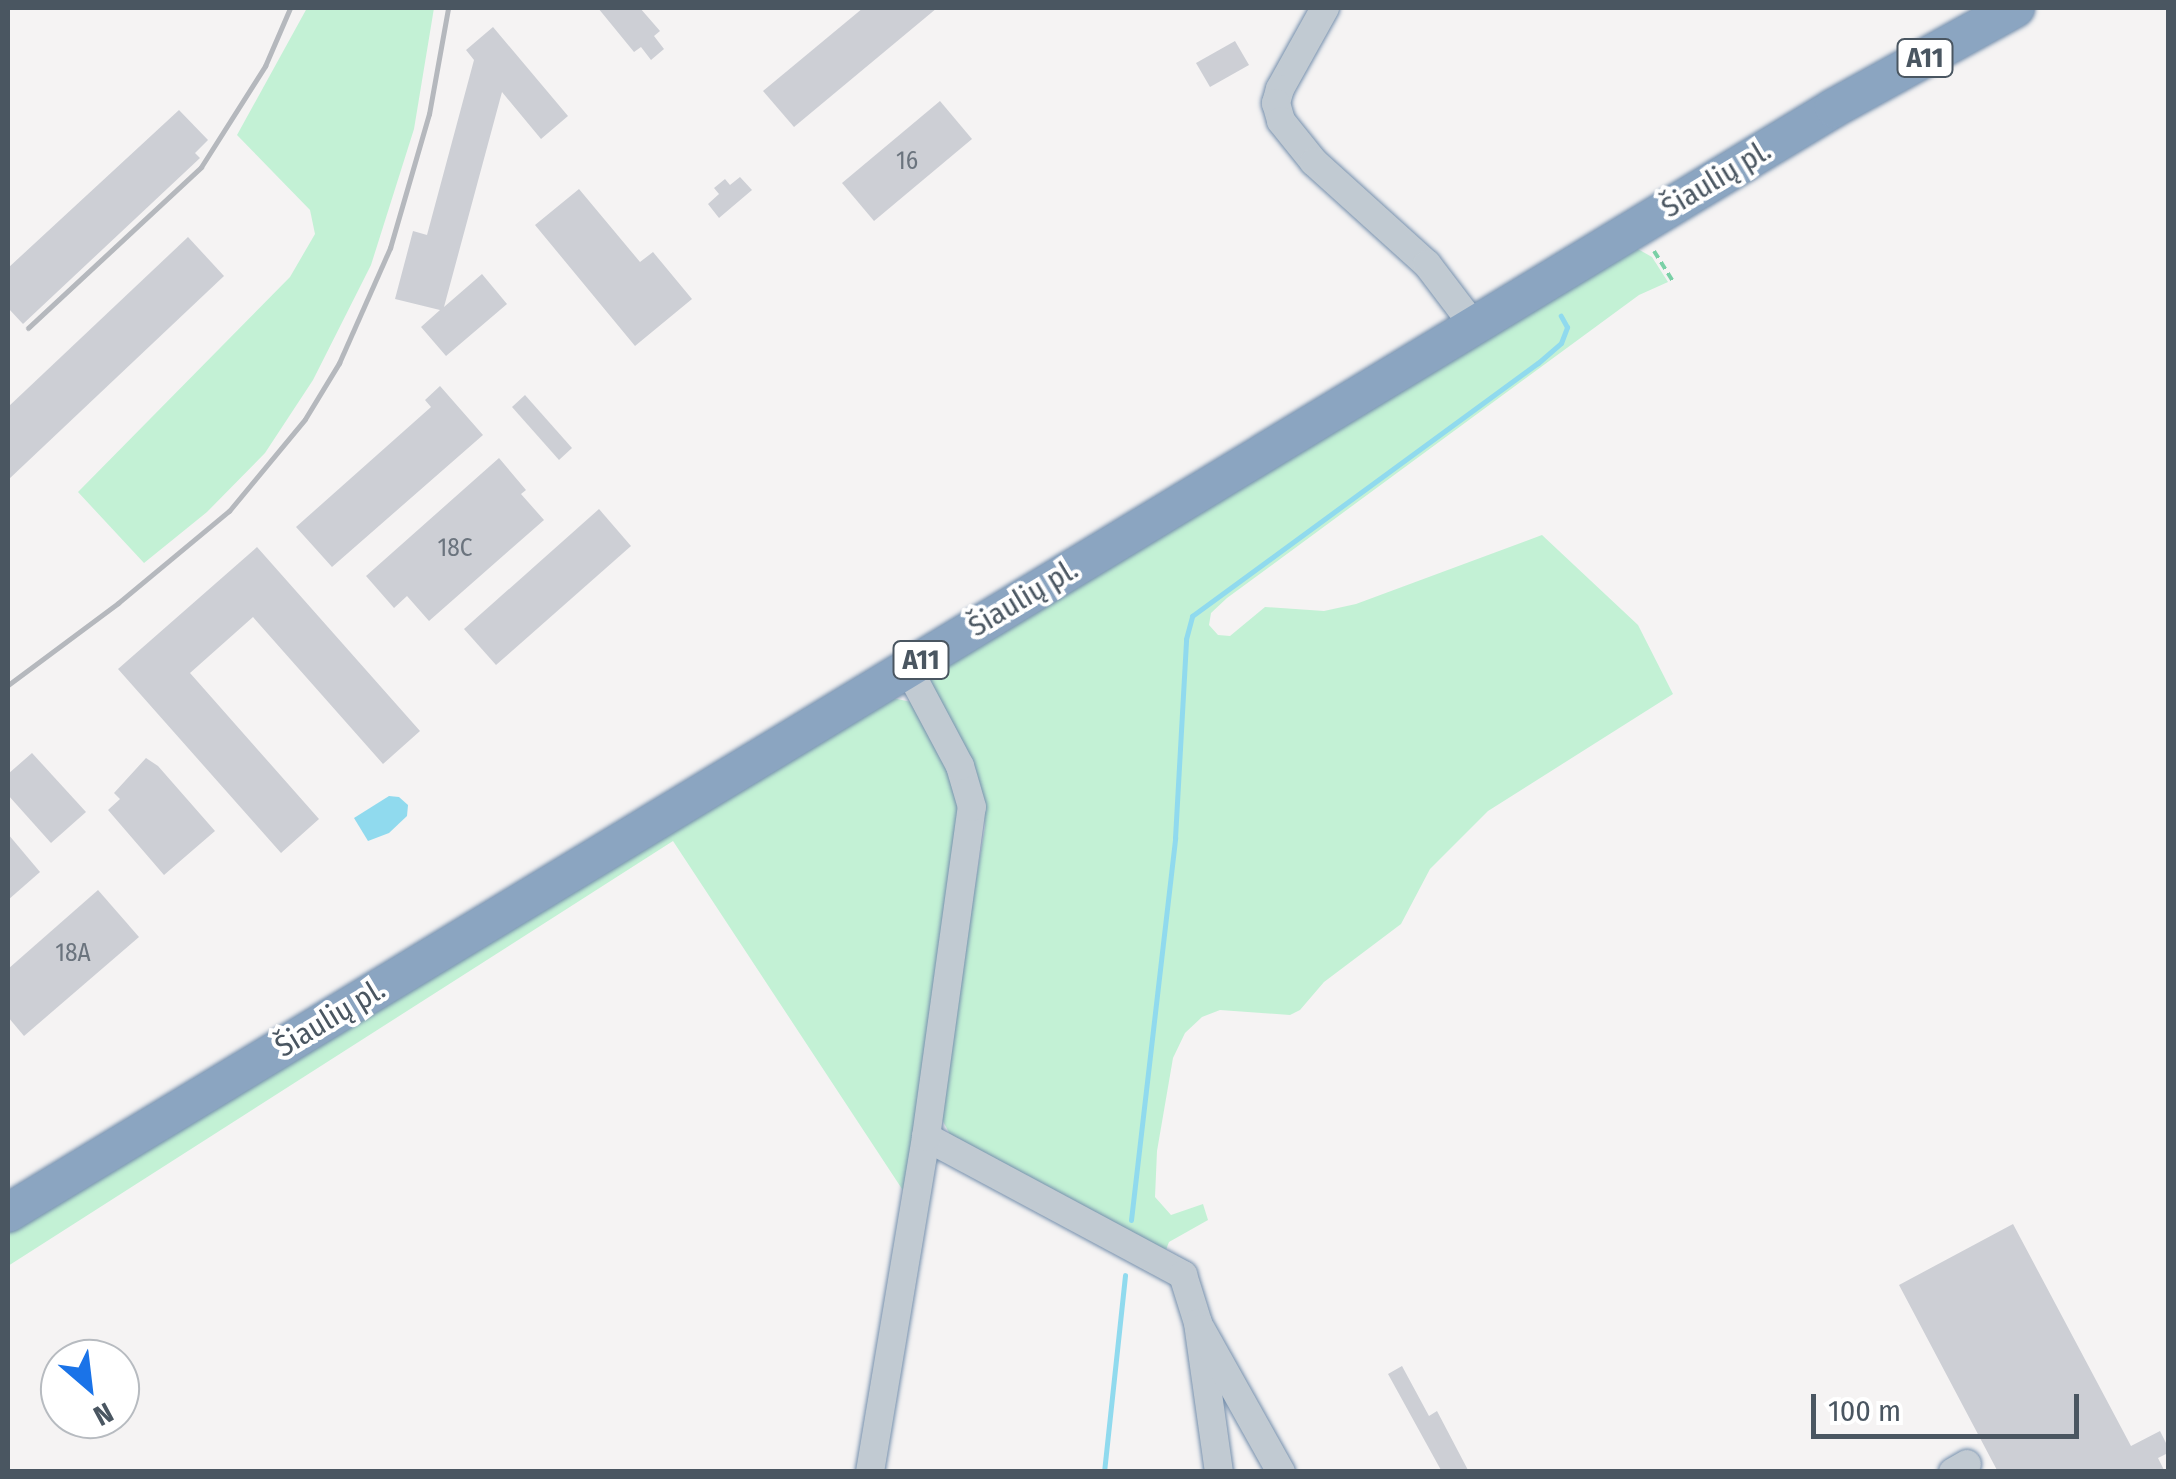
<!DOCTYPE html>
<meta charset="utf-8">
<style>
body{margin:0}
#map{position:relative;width:2176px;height:1479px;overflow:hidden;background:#f5f3f3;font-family:"Fira Sans Condensed",sans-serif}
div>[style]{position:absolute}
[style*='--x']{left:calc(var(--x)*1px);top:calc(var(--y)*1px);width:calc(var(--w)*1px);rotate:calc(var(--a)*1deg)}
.green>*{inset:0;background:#c3f1d5}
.water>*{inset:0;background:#90daee}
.stream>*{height:5px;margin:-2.5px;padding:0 2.5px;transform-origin:2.5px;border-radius:2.5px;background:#90daee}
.building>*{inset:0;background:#cdcfd5}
.path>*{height:4px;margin-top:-2px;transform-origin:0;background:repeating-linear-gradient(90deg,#7ad0a6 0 8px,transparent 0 13px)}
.roads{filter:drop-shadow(0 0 2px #7690ad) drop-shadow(0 0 2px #7690ad)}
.minor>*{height:28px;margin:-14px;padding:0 14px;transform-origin:14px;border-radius:14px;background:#c1cad2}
.highway>*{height:38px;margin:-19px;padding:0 19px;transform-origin:19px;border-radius:19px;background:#8ba5c1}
.rail>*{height:5px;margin:-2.5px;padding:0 2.5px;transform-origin:2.5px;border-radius:2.5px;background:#b5b8bd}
span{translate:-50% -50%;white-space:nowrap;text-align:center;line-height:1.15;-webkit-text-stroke:8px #fff;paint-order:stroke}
.number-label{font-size:25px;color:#6b747e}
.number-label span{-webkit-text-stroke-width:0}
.shield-label span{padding:2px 8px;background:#fff;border:2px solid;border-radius:8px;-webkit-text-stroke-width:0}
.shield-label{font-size:28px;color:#4a5661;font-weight:700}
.street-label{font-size:30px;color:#4a5661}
.frame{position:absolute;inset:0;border:10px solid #4a5661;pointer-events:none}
.north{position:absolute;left:40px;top:1339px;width:100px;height:100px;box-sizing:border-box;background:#fff;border:2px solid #b7bbc0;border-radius:50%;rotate:152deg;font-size:28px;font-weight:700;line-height:40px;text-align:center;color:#4a5661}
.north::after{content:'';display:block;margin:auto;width:35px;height:45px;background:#1a73e8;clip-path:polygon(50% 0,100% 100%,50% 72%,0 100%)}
.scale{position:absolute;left:1811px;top:1394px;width:268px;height:45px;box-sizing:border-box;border:5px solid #4a5661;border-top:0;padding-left:12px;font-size:30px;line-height:35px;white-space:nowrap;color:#4a5661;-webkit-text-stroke:8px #fff;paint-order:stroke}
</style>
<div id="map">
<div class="green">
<div style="clip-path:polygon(307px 8px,434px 8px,414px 129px,371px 265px,313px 380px,265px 453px,207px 512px,144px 563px,78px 492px,290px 277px,315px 234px,310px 210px,237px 135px)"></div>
<div style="clip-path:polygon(1636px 248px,1652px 257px,1668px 282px,1639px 295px,1227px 598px,1211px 613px,1209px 625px,1218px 635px,1230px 636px,1265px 607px,1324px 611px,1356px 604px,1542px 535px,1638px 625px,1673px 694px,1488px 811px,1430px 869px,1401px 924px,1324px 982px,1300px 1010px,1290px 1015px,1220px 1010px,1202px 1017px,1185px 1033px,1173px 1058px,1157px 1151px,1155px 1197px,1171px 1215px,1203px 1204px,1208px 1220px,1169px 1242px,1164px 1255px,954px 1142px,937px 1110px,985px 827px,983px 804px,930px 685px,932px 674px)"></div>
<div style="clip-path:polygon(893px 698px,911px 702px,943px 752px,963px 813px,906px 1195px,673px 841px,8px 1266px,8px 1228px)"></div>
</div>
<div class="water">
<div style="clip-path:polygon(389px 796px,399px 797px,408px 805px,407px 816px,389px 833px,368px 841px,354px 818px)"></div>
</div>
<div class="stream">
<div style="--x:1131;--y:1220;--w:385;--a:-83.4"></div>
<div style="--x:1175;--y:838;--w:199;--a:-86.8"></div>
<div style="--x:1186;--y:639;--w:24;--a:-75"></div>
<div style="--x:1192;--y:616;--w:429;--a:-36.2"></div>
<div style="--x:1538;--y:363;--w:30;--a:-41"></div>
<div style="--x:1561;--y:343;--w:17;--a:-69"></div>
<div style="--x:1567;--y:327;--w:13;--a:-119"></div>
<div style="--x:1104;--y:1472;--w:198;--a:-83.9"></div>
</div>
<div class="building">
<div style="clip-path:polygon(598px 8px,640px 8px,660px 31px,654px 36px,664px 49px,651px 60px,641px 47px,634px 52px)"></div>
<div style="clip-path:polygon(863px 8px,937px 8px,794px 127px,763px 91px)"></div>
<div style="clip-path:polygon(493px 27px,568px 116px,541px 139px,502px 92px,444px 307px,482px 274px,507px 304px,446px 356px,421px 327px,440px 310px,395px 299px,413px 231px,427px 235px,474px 60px,466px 50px)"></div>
<div style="clip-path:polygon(1235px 41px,1249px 65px,1210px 87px,1196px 63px)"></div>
<div style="clip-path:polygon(940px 101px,972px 139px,874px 221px,842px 183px)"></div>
<div style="clip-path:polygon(179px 110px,208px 140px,195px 153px,200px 158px,23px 324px,8px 308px,8px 268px)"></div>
<div style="clip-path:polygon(740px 177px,752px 190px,719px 218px,708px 204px,719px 194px,714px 188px,725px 179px,730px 185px)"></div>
<div style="clip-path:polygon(579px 189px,640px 262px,653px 252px,692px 299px,635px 346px,535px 225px)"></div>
<div style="clip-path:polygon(188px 237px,224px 276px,8px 480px,8px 407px)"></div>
<div style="clip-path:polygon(440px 386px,483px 435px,332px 567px,296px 527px,431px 407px,425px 400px)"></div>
<div style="clip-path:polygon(525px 395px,572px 448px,559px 460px,512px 407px)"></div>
<div style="clip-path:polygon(499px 458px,526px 490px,521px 494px,544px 520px,429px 621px,407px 596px,394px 608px,366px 576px)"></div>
<div style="clip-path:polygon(599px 509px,631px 546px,496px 665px,464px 629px)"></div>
<div style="clip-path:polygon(257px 547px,420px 731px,383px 764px,253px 617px,190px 673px,319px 819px,281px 853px,118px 669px)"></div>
<div style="clip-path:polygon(32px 753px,86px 812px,51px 843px,8px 795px,8px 774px)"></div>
<div style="clip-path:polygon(146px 758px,158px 766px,215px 831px,164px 875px,108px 810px,120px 799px,114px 793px)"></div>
<div style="clip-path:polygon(8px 834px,40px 872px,8px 900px)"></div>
<div style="clip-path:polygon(98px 890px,139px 937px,24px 1036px,8px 1017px,8px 969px)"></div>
<div style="clip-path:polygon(2013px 1224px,2131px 1446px,2160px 1431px,2168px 1447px,2168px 1453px,2158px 1458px,2165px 1472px,1998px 1472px,1899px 1285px)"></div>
<div style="clip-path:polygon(1402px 1366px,1429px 1416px,1437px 1411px,1469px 1472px,1442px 1472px,1388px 1374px)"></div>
</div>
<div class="path">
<div style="--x:1654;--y:251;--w:36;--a:58"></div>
</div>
<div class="roads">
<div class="minor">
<div style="--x:1325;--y:8;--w:93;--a:119.1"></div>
<div style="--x:1280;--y:89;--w:15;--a:106"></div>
<div style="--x:1276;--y:103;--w:19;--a:74"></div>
<div style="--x:1281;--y:121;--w:53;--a:51.2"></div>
<div style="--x:1314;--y:162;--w:152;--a:42.1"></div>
<div style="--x:1427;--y:264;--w:78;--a:52.8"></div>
<div style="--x:926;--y:1137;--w:292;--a:28.2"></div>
<div style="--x:1183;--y:1275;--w:50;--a:72.6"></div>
<div style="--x:1198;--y:1323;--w:150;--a:82"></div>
<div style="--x:1201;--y:1329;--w:164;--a:60.8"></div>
<div style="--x:870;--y:1472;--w:340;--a:-80.5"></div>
<div style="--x:926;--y:1137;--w:333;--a:-82.1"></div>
<div style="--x:972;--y:807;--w:43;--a:-106.3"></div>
<div style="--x:960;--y:766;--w:111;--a:-118"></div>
<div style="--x:1953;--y:1472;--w:16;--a:-30"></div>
</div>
<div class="highway">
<div style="--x:8;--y:1213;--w:2134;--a:-31.18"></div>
<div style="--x:1834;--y:108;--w:207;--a:-28.9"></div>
</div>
</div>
<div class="rail">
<div style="--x:28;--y:328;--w:236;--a:-42.9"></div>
<div style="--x:201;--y:167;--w:120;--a:-57.6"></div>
<div style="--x:265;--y:66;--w:63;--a:-66.7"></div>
<div style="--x:8;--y:685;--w:137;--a:-36.7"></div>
<div style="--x:118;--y:603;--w:144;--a:-39.7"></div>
<div style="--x:229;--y:511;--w:119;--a:-50.4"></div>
<div style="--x:305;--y:419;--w:66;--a:-58.7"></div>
<div style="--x:339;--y:363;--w:126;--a:-66.1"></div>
<div style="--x:390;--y:248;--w:140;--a:-73.8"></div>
<div style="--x:429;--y:114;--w:108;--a:-79.8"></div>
</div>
<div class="number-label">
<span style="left:907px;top:161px">16</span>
<span style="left:455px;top:548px">18C</span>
<span style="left:73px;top:953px">18A</span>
</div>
<div class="shield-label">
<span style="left:1925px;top:58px">A11</span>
<span style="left:921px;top:660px">A11</span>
</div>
<div class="street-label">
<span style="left:1716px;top:179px;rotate:-31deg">Šiaulių pl.</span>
<span style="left:1023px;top:598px;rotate:-31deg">Šiaulių pl.</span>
<span style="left:330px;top:1018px;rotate:-31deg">Šiaulių pl.</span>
</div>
<div class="frame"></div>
<div class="north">N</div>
<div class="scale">100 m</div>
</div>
